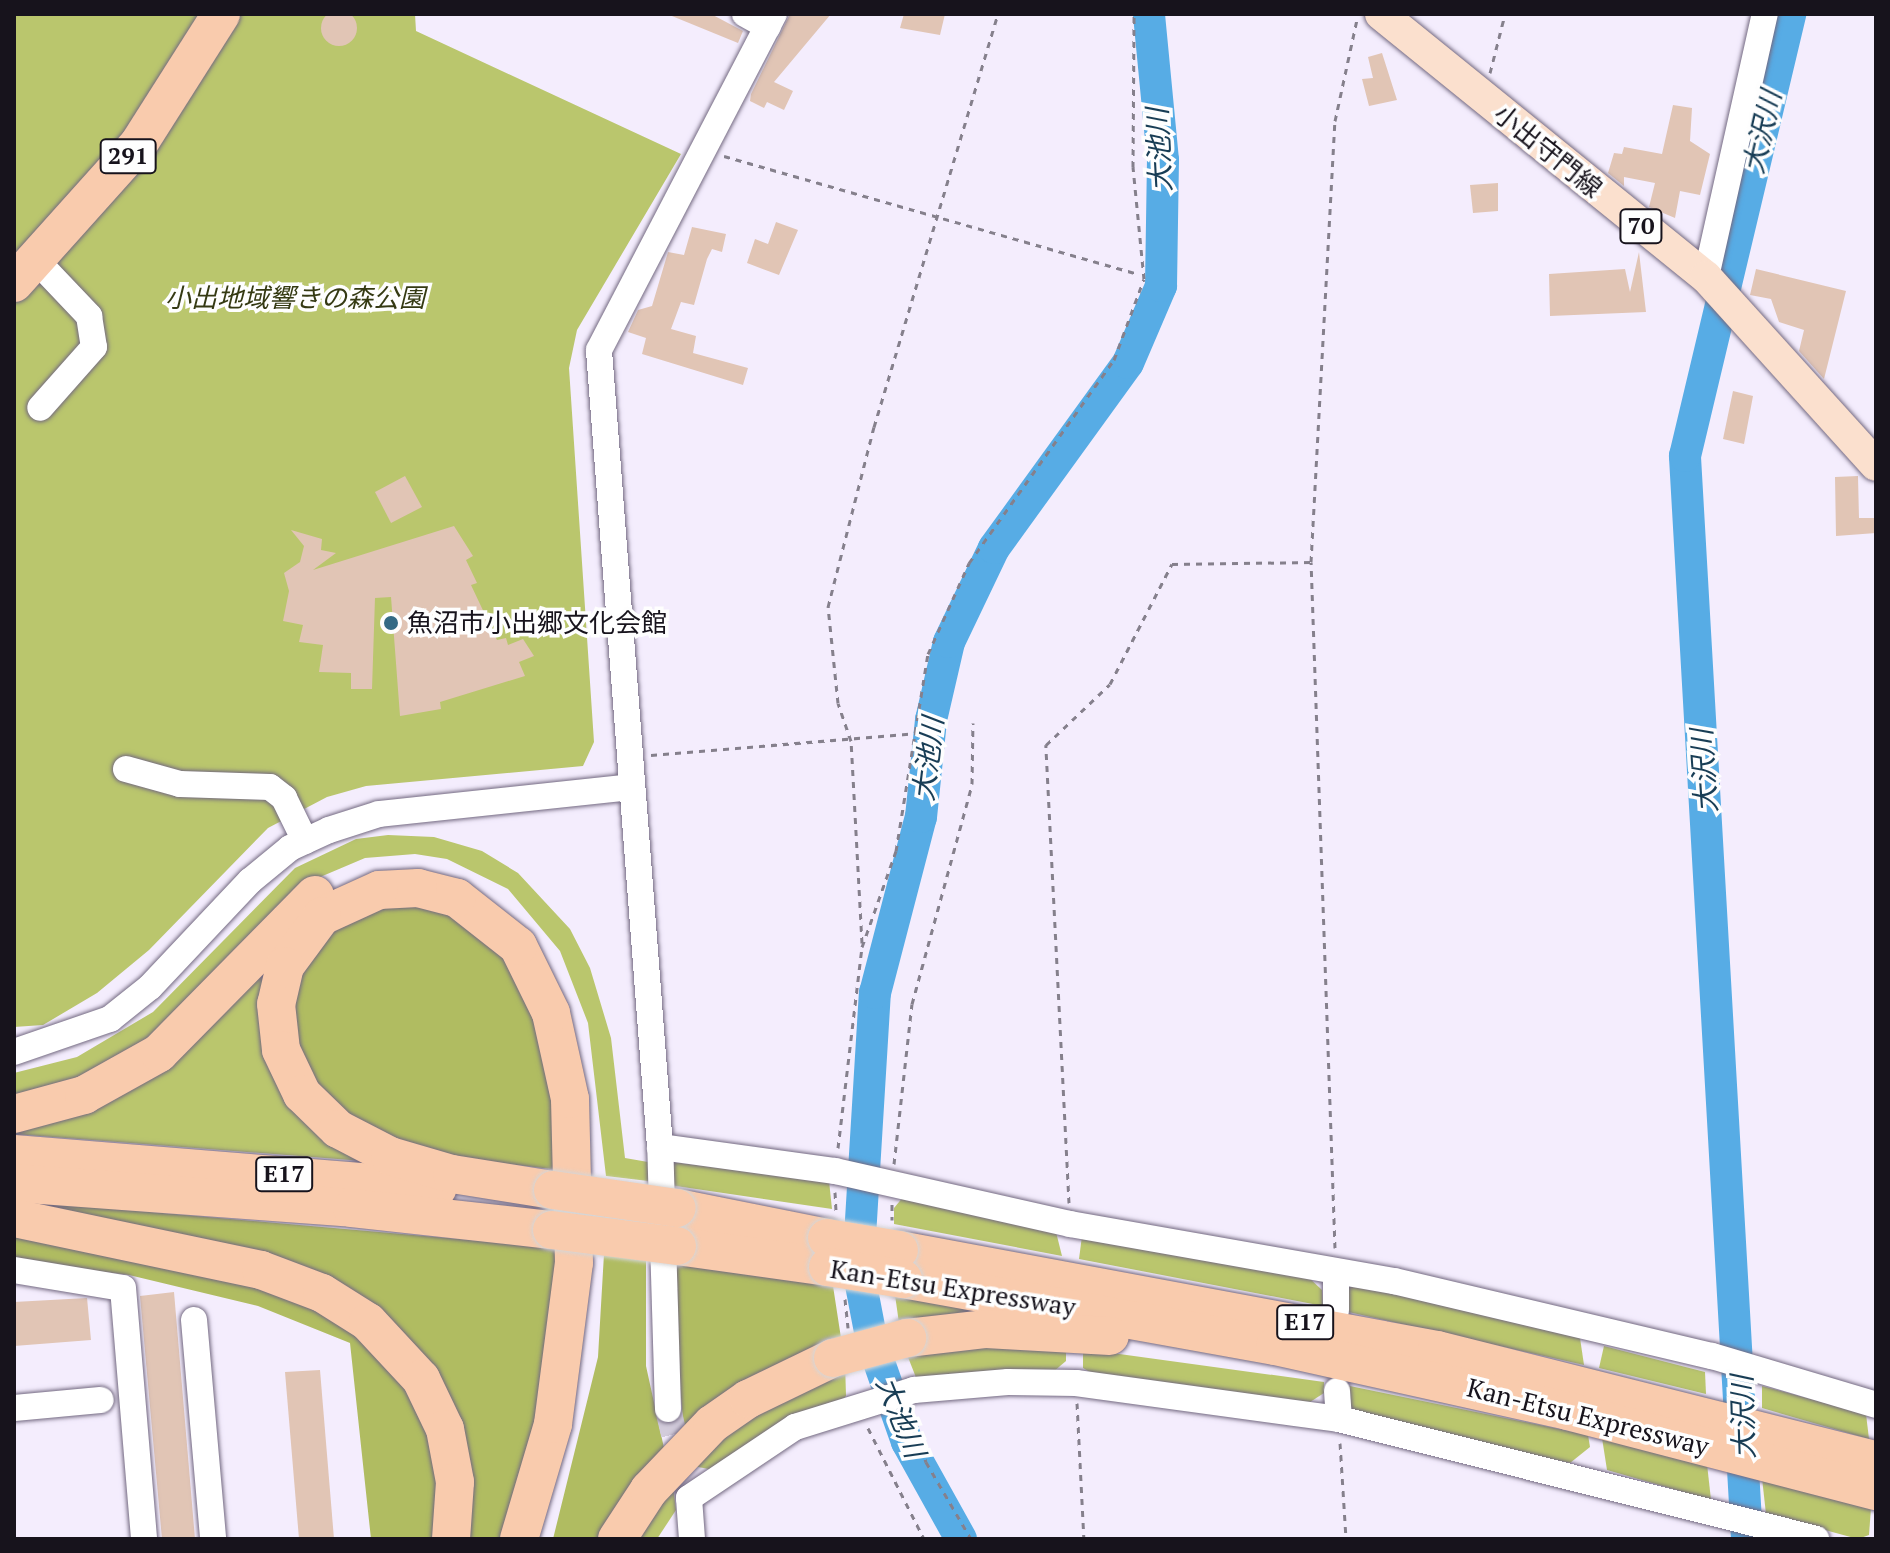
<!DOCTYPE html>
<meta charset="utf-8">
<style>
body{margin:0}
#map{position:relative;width:1890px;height:1553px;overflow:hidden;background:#f4edfd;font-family:"PT Serif","Noto Sans JP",serif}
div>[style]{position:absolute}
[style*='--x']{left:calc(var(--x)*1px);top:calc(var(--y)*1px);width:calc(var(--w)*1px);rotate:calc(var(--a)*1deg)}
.green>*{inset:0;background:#bac66d}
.forest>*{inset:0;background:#b0bc61}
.river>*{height:32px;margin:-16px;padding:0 16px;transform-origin:16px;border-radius:16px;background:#57ace5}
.building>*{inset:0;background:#e1c5b5}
.round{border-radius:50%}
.minor-tunnel>*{height:26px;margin-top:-13px;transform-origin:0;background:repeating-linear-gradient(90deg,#d3ccdb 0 26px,transparent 0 39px)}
.path>*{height:3px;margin-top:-1.5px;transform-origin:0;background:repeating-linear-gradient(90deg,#85808c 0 6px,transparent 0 12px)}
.roads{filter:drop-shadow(0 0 2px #736981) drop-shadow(0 0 2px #736981)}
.minor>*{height:26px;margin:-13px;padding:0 13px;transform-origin:13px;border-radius:13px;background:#fff}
.major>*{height:32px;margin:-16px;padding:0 16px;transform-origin:16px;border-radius:16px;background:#fbe0ce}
.highway>*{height:38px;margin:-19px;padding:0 19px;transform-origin:19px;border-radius:19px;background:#f9cbad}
.bridges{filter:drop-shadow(0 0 2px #d5d5d6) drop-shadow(0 0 2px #d5d5d6)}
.highway-bridge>*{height:38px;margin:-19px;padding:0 19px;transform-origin:19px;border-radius:19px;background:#f9cbad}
.dots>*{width:22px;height:22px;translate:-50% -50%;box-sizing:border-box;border:4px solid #fefefe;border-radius:50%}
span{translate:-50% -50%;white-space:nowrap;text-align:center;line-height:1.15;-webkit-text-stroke:7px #fefefe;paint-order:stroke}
.shield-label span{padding:2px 6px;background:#fefefe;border:2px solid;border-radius:6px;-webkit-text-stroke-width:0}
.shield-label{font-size:24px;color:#17131c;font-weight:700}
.street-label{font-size:26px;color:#17131c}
.park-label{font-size:26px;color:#353a13;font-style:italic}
.poi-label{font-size:26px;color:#17131c}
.left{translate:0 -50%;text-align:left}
.water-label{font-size:28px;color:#183d55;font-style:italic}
.frame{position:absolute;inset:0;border:16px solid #17131c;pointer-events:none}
</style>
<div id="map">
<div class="green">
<div style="clip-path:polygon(14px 14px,415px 14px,416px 31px,681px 154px,577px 330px,569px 368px,594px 742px,583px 766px,366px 786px,327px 797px,268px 828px,149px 950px,97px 993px,43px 1025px,14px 1027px)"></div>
<div style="clip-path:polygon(388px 835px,434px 837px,482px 851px,518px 873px,570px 929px,590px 968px,611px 1038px,625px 1158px,648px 1162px,648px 1181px,606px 1176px,588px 1023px,560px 951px,508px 889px,447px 859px,415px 854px,365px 858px,306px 883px,181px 1014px,108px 1069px,14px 1101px,14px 1073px,77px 1057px,153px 1012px,295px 868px,356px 839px)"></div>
<div style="clip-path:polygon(264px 957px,376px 1162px,14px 1134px,14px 1126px,36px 1122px)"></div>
<div style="clip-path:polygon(672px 1162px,829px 1181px,832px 1209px,669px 1185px)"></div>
<div style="clip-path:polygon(904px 1196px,1056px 1232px,1062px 1256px,894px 1224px,894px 1208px)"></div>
<div style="clip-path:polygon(1082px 1236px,1307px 1276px,1322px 1290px,1323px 1306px,1079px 1259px)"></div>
<div style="clip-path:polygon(1352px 1284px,1580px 1338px,1584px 1365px,1344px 1311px,1344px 1291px)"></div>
<div style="clip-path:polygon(895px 1295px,990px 1310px,899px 1323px)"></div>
<div style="clip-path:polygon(1066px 1346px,1066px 1361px,1053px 1372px,917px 1380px,904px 1347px)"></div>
<div style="clip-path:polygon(1604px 1346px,1705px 1372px,1706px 1394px,1599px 1368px)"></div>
<div style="clip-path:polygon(1083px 1349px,1324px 1382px,1324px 1393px,1307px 1404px,1095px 1375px,1083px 1368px)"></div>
<div style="clip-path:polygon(845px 1363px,846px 1396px,839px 1404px,714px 1470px,693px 1466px,719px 1431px)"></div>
<div style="clip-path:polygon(1345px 1385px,1588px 1435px,1590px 1447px,1570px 1463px,1356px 1416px,1348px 1409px)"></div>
<div style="clip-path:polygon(1762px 1386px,1866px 1414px,1869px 1439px,1762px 1408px)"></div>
<div style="clip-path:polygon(1602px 1438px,1707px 1464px,1711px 1500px,1607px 1470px)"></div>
<div style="clip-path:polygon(672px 1477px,676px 1510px,657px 1539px,628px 1539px)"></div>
<div style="clip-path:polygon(1762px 1478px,1871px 1508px,1869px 1535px,1858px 1539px,1766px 1514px)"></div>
</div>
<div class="forest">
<div style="clip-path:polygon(426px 901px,499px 945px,546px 1045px,560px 1170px,446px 1157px,353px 1123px,294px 1057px,295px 975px,345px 913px)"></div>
<div style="clip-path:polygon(14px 1200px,560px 1248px,547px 1383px,504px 1539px,463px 1539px,468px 1507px,386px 1318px)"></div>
<div style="clip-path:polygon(14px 1233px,222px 1273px,354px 1326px,435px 1426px,437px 1539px,371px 1539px,350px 1343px,258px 1306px,129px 1275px,14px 1261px)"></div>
<div style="clip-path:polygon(604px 1254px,646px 1260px,646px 1366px,664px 1448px,598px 1539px,553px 1539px,598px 1357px)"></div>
<div style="clip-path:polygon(669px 1262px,833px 1286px,841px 1338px,753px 1377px,684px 1431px)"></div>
</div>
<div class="river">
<div style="--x:961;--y:1539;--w:111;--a:-119.1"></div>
<div style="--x:907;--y:1442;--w:106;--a:-109.3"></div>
<div style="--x:872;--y:1342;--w:74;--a:-100.9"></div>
<div style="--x:858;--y:1269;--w:277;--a:-86.5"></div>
<div style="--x:875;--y:993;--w:182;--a:-75.4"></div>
<div style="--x:921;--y:817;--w:98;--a:-84.1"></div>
<div style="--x:931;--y:720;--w:80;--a:-77"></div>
<div style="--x:949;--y:642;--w:104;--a:-64.4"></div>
<div style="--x:994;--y:548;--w:228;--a:-54.1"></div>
<div style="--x:1128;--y:363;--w:84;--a:-66.8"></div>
<div style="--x:1161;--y:286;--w:126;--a:-89.1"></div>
<div style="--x:1163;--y:160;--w:147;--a:-95.5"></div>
<div style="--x:1747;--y:1539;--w:1085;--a:-93.28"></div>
<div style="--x:1685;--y:456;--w:454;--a:-76.6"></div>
</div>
<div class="building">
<div class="round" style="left:321px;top:10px;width:36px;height:36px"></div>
<div style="clip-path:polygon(667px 14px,711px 14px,743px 31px,738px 43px)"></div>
<div style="clip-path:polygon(790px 14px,831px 14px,774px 82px,793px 91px,784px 110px,767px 102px,764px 108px,750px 101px,751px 94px)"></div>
<div style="clip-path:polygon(904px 14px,945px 14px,940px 35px,900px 28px)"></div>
<div style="clip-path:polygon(1382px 53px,1397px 100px,1369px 106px,1362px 79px,1373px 78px,1368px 57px)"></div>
<div style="clip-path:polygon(1673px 105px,1692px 108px,1690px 141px,1710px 154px,1700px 195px,1680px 191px,1675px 218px,1649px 207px,1655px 183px,1624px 177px,1624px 186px,1608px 173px,1614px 153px,1622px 154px,1624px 147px,1662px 154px)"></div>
<div style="clip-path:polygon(1498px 183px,1498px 211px,1473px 213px,1470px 185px)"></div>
<div style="clip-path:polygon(776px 222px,798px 230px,779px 275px,747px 263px,755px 239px,768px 244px)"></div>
<div style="clip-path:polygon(692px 227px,726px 234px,722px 252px,712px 249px,707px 259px,694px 305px,681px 302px,671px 329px,696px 336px,693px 353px,748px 368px,743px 385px,642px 354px,646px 338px,628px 332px,638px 310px,652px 306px,668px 252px,684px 255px)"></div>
<div style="clip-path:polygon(1639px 252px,1646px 312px,1550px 316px,1549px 274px,1625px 269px,1630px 292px)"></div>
<div style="clip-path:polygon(1756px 269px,1846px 291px,1824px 379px,1799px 351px,1804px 330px,1779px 322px,1771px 299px,1750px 295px)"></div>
<div style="clip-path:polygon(1733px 391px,1753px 396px,1744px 444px,1723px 439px)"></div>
<div style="clip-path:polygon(405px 476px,422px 507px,391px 523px,375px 492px)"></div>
<div style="clip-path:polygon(1858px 476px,1859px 518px,1876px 518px,1876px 533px,1836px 536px,1835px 477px)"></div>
<div style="clip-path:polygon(454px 526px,473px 556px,466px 560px,477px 583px,471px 585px,497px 640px,506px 638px,508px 645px,523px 639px,534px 656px,519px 662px,525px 676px,440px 702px,441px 709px,400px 716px,391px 597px,375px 598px,372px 689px,351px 689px,351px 673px,319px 672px,323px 645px,299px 642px,303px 625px,283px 621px,289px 591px,284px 573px,300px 562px,304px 546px,291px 530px,322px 539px,321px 550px,336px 553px,313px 570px)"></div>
<div style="clip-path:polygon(174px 1292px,195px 1539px,162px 1539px,140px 1296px)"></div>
<div style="clip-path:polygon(87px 1298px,91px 1340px,14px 1346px,14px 1302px)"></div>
<div style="clip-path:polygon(320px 1370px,334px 1539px,299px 1539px,285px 1372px)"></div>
</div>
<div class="minor-tunnel">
<div style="--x:668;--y:1409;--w:91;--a:76.7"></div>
</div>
<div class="path">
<div style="--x:1490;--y:73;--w:61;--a:-75.7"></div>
<div style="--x:724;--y:156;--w:428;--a:15.9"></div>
<div style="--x:651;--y:755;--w:268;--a:-4.7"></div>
<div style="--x:862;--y:943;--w:202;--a:-93.1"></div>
<div style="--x:851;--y:741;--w:40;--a:-108.9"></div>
<div style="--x:838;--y:703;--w:97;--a:-95.9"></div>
<div style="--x:828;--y:607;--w:186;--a:-75.7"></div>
<div style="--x:874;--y:427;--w:431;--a:-73.3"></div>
<div style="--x:838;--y:1148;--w:202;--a:-83.2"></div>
<div style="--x:862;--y:947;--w:102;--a:-70.5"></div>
<div style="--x:896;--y:851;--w:200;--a:-80.8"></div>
<div style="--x:928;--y:654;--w:100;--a:-65.7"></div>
<div style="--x:969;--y:563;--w:249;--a:-54.5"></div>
<div style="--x:1114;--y:360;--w:86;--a:-69.7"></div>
<div style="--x:1144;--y:279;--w:113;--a:-95.6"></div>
<div style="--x:1133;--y:167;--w:153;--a:-89.6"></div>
<div style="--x:894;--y:1164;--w:161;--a:-83.6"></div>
<div style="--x:912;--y:1004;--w:228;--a:-74.7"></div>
<div style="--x:972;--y:784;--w:61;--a:-89.1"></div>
<div style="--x:835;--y:1192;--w:20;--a:87"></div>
<div style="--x:1069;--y:1203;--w:459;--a:-92.9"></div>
<div style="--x:1046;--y:745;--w:88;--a:-43.6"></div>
<div style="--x:1110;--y:684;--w:135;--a:-62.7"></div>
<div style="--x:1172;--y:564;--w:139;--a:-0.8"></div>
<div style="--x:892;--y:1204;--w:16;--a:90"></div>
<div style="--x:1335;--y:1248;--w:686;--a:-92"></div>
<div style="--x:1311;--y:562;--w:442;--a:-86.9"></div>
<div style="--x:1335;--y:121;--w:104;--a:-77.8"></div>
<div style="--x:845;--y:1299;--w:29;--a:84"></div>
<div style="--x:1077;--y:1403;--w:136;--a:87.1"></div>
<div style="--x:912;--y:1413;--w:51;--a:74.1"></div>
<div style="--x:926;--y:1462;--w:89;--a:59.7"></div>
<div style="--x:868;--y:1428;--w:124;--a:63.2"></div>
<div style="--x:1340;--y:1443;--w:96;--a:86.4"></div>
</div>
<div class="roads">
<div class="minor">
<div style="--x:745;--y:14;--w:26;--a:29"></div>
<div style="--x:35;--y:259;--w:79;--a:46.5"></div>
<div style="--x:89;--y:316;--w:31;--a:81"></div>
<div style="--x:94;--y:347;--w:81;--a:131.5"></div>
<div style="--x:1706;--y:277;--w:270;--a:-77.4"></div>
<div style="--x:126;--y:769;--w:56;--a:15.5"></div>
<div style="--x:180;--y:784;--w:90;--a:1.9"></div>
<div style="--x:270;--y:787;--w:18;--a:38"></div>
<div style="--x:284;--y:798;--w:48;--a:64"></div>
<div style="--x:14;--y:1052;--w:102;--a:-19"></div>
<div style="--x:110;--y:1019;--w:51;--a:-38.7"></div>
<div style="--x:150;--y:987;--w:146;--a:-46.7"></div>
<div style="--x:250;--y:881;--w:52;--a:-39.5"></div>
<div style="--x:290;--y:848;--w:43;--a:-24.8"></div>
<div style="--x:329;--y:830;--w:52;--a:-17.7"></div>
<div style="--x:379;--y:814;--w:252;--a:-6.1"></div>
<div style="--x:660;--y:1147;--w:177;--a:7.8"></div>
<div style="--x:835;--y:1171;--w:241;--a:12.7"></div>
<div style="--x:1070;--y:1224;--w:329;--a:10"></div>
<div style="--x:1394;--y:1281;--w:327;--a:13.3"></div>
<div style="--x:1712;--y:1356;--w:171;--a:16.6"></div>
<div style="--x:14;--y:1270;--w:110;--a:9.4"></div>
<div style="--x:123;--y:1288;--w:252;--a:85.2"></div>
<div style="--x:1336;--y:1310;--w:38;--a:-90"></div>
<div style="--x:194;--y:1320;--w:220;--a:85"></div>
<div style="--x:1337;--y:1391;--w:28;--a:86"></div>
<div style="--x:14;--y:1408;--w:87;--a:-5.3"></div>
<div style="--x:668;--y:1409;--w:262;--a:-91.7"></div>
<div style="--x:660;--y:1147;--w:799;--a:-94.38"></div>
<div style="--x:599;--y:350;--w:379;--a:-62.5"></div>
<div style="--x:692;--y:1539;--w:41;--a:-94.2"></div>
<div style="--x:689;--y:1498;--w:128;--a:-33.8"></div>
<div style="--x:795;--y:1427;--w:125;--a:-17.3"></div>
<div style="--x:914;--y:1390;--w:94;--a:-4.9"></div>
<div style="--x:1008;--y:1382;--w:68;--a:0.8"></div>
<div style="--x:1076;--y:1383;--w:265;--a:7.8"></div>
<div style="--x:1339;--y:1419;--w:492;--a:14.1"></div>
</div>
<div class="major">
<div style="--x:1381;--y:14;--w:418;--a:39"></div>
<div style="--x:1706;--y:277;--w:253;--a:47.9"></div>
</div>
<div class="highway">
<div style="--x:14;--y:283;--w:186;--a:-48.1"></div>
<div style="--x:138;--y:145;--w:155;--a:-57.6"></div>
<div style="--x:14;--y:1114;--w:73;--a:-15.2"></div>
<div style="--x:84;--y:1095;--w:86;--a:-29.2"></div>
<div style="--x:159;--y:1053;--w:222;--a:-45.4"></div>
<div style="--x:14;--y:1154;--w:425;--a:4.6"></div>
<div style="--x:14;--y:1183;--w:339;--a:4.2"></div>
<div style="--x:352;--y:1208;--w:201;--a:6.3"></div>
<div style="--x:677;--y:1208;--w:153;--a:11.3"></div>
<div style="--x:14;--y:1218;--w:252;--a:11.9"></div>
<div style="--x:261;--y:1270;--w:65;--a:20.7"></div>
<div style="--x:322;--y:1293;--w:54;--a:32.2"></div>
<div style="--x:368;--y:1322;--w:78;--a:47.1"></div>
<div style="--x:421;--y:1379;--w:55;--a:64.4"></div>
<div style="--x:445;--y:1429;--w:54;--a:79.3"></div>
<div style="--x:455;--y:1482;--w:57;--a:94"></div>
<div style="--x:677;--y:1246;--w:152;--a:7.9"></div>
<div style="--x:899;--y:1250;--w:547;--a:10.53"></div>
<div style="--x:1437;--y:1350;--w:453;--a:14.1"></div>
<div style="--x:903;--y:1279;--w:378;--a:10.2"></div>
<div style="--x:1275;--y:1346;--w:300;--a:12.5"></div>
<div style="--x:1568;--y:1411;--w:318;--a:14.6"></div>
<div style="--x:907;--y:1338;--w:80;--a:-6.5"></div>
<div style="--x:986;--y:1329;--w:124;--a:3.2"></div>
<div style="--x:519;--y:1539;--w:120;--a:-73.5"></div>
<div style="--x:553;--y:1424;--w:162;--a:-82.6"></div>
<div style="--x:574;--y:1263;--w:164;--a:-91.4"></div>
<div style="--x:570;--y:1099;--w:88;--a:-102.5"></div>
<div style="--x:551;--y:1013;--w:75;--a:-116.2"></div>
<div style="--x:518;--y:946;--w:78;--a:-141.8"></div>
<div style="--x:457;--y:898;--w:40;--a:-165.6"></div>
<div style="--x:418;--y:888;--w:39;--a:177"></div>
<div style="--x:379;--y:890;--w:63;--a:155.5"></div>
<div style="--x:322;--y:916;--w:62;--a:126.5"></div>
<div style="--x:285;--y:966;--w:39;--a:103"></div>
<div style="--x:276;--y:1004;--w:46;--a:83.8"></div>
<div style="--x:281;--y:1050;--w:49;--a:64.5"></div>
<div style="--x:302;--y:1094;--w:50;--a:44.2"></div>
<div style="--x:338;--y:1129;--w:59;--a:27.4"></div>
<div style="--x:390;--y:1156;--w:65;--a:16.2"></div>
<div style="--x:452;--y:1174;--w:102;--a:9"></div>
<div style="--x:617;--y:1539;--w:59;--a:-56.9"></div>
<div style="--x:649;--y:1490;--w:91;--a:-46.3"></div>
<div style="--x:712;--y:1424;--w:44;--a:-34.8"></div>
<div style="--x:748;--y:1399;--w:94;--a:-25.8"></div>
</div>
</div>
<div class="bridges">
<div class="highway-bridge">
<div style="--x:553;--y:1190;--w:125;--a:8.3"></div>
<div style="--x:552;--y:1230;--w:126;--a:7.3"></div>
<div style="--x:827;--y:1238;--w:73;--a:9.5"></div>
<div style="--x:828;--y:1267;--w:76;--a:9.1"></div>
<div style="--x:833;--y:1358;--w:77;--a:-15.1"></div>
</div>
</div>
<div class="dots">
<div style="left:391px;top:623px;background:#346a85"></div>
</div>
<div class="shield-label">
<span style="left:128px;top:156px">291</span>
<span style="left:1641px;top:226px">70</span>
<span style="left:284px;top:1174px">E17</span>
<span style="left:1305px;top:1322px">E17</span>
</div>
<div class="street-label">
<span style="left:1548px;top:151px;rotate:39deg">小出守門線</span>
<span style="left:953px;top:1288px;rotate:9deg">Kan-Etsu Expressway</span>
<span style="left:1588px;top:1417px;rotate:14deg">Kan-Etsu Expressway</span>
</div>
<div class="park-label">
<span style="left:295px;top:298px">小出地域響きの森公園</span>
</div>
<div class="poi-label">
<span class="left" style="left:407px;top:623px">魚沼市小出郷文化会館</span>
</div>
<div class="water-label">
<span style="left:1762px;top:132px;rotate:-77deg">大沢川</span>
<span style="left:1159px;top:150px;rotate:-93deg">大池川</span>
<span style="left:928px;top:759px;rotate:-83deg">大池川</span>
<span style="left:1704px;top:771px;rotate:-94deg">大沢川</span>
<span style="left:901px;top:1417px;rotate:68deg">大池川</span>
<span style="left:1743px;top:1417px;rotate:-92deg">大沢川</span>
</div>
<div class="frame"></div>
</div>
